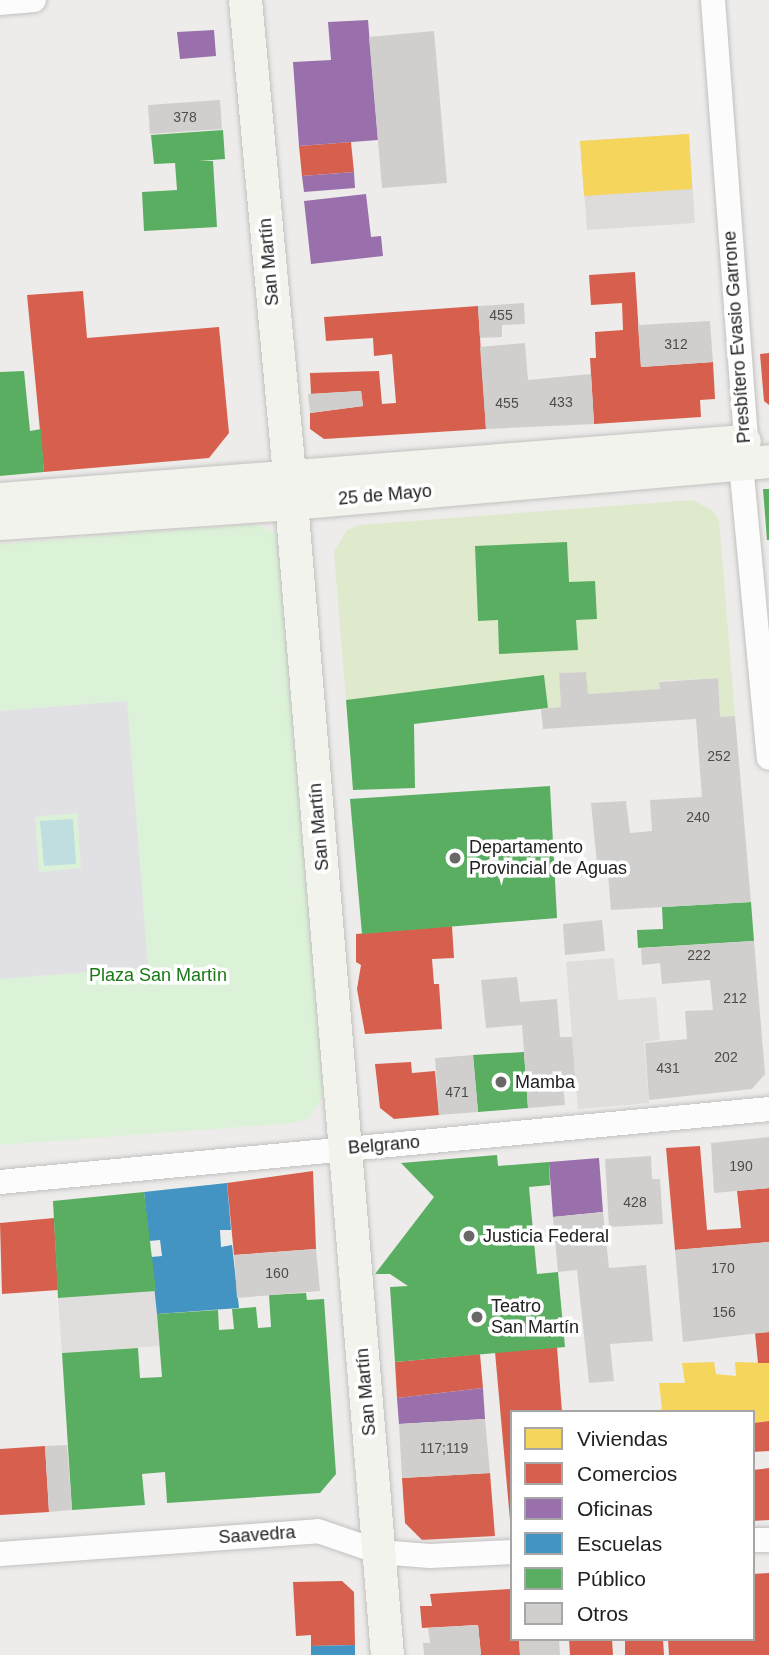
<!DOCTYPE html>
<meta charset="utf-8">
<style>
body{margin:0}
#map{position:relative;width:769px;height:1655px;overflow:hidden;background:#eeecea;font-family:Arial,sans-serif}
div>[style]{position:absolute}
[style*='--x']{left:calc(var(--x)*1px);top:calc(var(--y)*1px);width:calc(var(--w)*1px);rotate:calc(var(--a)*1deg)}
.residential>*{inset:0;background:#dedcdb}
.grass>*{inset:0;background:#dfe9cc}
.park>*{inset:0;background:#dcf2d8}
.parking>*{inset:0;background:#dfdedd}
.plaza>*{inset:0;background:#e1e0e4}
.water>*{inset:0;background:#c0dddf}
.homes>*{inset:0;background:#f6d55c}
.shops>*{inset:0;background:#d6604d}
.offices>*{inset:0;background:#9970ab}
.schools>*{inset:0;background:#4393c3}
.public>*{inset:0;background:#5aae61}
.building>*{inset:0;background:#d1cfcd}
.roads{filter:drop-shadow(0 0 2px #c2c1c0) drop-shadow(0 0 2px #c2c1c0)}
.minor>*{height:24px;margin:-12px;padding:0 12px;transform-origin:12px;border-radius:12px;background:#fcfcfc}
.secondary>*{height:33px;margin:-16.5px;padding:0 16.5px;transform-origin:16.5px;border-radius:16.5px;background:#f3f3ed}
.dots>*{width:19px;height:19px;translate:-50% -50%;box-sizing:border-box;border:4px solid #fff;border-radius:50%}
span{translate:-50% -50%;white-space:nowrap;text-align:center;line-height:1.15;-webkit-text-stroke:7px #fff;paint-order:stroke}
.number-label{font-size:14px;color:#4d4c4c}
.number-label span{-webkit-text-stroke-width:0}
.street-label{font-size:18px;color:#212121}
.poi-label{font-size:18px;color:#212121}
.left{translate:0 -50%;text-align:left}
.park-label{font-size:18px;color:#1b7816}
.legend{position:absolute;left:510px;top:1410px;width:245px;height:231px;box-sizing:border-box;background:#fff;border:2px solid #a6a6a6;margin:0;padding:9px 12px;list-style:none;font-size:21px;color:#212121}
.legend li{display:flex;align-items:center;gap:14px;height:35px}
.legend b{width:35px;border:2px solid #a6a6a6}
</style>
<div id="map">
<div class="residential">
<div style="clip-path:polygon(689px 134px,695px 223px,587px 230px,580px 141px)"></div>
</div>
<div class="grass">
<div style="clip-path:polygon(693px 500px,713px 511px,719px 521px,735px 716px,720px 717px,717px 678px,659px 681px,660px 689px,588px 694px,585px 672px,559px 673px,561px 707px,548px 708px,544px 675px,346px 700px,334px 552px,347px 530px,359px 525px)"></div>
</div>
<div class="park">
<div style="clip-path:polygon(254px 524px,275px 532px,278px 543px,325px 1094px,309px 1118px,294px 1123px,0 1145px,0 544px)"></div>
</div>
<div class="parking">
<div style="clip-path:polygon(614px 958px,618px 1000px,656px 997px,660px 1040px,644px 1042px,649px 1103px,578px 1109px,566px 962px)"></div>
<div style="clip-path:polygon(156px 1291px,159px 1346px,62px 1353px,58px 1298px)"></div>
</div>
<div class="plaza">
<div style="clip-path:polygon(evenodd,127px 701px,148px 967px,0 979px,0 711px,127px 701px,77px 813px,81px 868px,39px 872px,35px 817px,77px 813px)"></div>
</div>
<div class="water">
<div style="clip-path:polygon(73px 819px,76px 864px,44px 866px,40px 821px)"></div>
</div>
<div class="homes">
<div style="clip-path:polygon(689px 134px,692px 189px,584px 196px,580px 141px)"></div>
<div style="clip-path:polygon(714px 1362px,716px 1374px,736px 1376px,735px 1362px,769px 1363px,769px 1421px,753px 1423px,753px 1412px,654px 1412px,662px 1409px,659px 1383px,685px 1383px,682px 1363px)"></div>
</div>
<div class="shops">
<div style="clip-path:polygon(351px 142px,354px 172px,302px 176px,299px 146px)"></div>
<div style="clip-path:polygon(635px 272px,641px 367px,713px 362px,715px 399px,700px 400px,701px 417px,594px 424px,590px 358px,596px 358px,595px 332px,623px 330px,622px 303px,591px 305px,589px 275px)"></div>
<div style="clip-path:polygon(83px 291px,87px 338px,219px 327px,229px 433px,209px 458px,44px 472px,27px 295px)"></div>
<div style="clip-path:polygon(478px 306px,486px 429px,324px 439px,310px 429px,310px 413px,363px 406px,361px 391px,311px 394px,310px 373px,379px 371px,382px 404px,396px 403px,392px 354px,374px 356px,373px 338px,326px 341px,324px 317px)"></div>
<div style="clip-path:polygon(769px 353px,769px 405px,764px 401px,760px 354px)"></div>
<div style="clip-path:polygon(452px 926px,454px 958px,432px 959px,434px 984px,439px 984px,442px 1029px,365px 1034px,357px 989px,361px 965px,356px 962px,356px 934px)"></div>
<div style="clip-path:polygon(411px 1062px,412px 1073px,435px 1071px,439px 1115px,394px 1119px,380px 1108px,375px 1064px)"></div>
<div style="clip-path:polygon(700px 1146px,707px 1230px,741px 1228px,737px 1191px,769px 1188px,769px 1242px,675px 1250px,666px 1148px)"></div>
<div style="clip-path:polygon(313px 1171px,316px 1249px,234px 1255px,227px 1183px)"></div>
<div style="clip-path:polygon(54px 1218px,58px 1290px,2px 1294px,0 1223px)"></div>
<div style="clip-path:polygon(769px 1332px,769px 1363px,758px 1363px,755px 1333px)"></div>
<div style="clip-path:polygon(557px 1347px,562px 1412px,512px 1412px,510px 1520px,495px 1352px)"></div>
<div style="clip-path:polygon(480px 1354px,483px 1388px,397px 1398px,395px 1362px)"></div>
<div style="clip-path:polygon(769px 1421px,769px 1451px,753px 1452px,753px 1423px)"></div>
<div style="clip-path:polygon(45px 1446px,49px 1512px,0 1515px,0 1449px)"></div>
<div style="clip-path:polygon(769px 1468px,769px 1520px,753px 1521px,753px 1470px)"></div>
<div style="clip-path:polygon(490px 1473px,495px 1536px,422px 1540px,405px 1523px,402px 1478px)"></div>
<div style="clip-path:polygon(769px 1573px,769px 1655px,669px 1655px,668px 1639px,753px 1639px,753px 1574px)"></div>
<div style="clip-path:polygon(342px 1581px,354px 1592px,355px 1645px,311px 1646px,311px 1635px,296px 1636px,293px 1582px)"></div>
<div style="clip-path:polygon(512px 1589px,512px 1639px,519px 1639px,520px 1655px,481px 1655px,478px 1625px,422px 1628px,420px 1606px,432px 1606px,430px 1594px)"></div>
<div style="clip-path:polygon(569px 1639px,612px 1639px,613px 1655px,570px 1655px)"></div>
<div style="clip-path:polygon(625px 1639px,663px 1639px,664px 1655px,625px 1655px)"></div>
</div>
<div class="offices">
<div style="clip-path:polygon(368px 20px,378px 140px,299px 146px,293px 62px,331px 60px,328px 22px)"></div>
<div style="clip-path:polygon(214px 30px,216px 56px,180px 59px,177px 32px)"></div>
<div style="clip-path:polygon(354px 172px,355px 188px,304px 192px,302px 176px)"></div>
<div style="clip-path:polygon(366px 194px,371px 237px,381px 236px,383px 256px,311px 264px,304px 201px)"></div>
<div style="clip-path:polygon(599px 1158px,603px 1212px,553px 1217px,549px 1162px)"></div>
<div style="clip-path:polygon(483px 1388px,485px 1419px,399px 1424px,397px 1398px)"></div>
</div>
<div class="schools">
<div style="clip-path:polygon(227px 1183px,231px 1230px,220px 1230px,221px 1247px,232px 1245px,239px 1308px,157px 1314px,151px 1257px,162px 1256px,160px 1240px,149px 1241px,144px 1192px)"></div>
<div style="clip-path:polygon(355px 1645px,355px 1655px,311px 1655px,311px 1646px)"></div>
</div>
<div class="public">
<div style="clip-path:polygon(223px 130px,225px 159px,199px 161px,213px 161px,217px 227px,144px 231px,142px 192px,177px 190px,175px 163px,154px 164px,151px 135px)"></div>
<div style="clip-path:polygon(24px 371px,30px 431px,41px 429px,44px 472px,0 476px,0 372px)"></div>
<div style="clip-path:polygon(763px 489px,769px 489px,769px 540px,767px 540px)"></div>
<div style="clip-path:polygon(567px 542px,569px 582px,595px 581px,597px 619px,576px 620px,578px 650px,499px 654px,498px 620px,478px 621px,475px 546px)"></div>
<div style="clip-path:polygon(544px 675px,548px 708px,414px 724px,415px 788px,353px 790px,346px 700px)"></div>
<div style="clip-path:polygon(550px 786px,557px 918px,362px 934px,350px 799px)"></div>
<div style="clip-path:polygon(751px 902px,754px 941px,638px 948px,637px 930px,663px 929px,662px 907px)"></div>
<div style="clip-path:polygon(524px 1052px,528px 1108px,478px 1112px,473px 1055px)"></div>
<div style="clip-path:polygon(497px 1155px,498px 1166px,549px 1162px,550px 1185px,529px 1187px,537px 1274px,558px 1272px,565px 1347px,395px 1362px,390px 1287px,408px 1286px,390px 1274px,375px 1274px,434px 1197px,401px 1163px)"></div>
<div style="clip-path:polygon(144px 1192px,156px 1291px,58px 1298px,53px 1201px)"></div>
<div style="clip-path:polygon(306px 1293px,307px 1300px,324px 1299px,336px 1474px,320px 1493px,167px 1503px,165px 1472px,142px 1474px,145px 1505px,72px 1510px,62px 1353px,138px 1348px,140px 1378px,162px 1377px,157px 1314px,218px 1310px,219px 1330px,234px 1329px,232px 1309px,256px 1307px,258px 1328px,271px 1327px,269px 1295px)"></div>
</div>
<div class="building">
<div style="clip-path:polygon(434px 31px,447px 183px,382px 188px,369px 37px)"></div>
<div style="clip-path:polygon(220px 100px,222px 129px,150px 134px,148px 105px)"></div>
<div style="clip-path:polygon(524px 303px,525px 324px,502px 325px,502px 337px,480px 338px,478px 306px)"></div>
<div style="clip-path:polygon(710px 321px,713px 362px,641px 367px,638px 325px)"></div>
<div style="clip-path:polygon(525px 343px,528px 380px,591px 374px,594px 424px,486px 429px,480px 347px)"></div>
<div style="clip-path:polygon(361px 391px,363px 406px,310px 413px,308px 394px)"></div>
<div style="clip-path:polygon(586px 672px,588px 694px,660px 689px,659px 682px,718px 678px,720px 717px,735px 716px,751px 902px,611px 910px,607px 863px,597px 864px,591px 803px,626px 801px,630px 833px,652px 831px,650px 800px,702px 797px,696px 719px,543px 729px,541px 709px,561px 707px,559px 673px)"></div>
<div style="clip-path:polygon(602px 920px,605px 951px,565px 955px,563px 924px)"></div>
<div style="clip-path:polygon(754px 941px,765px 1074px,752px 1089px,649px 1100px,645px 1043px,687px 1039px,685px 1011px,713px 1010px,710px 980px,662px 984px,660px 963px,642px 965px,641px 948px)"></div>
<div style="clip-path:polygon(517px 977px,520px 1002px,557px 999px,560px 1037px,572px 1037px,576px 1085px,563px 1086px,565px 1105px,528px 1108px,522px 1025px,486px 1028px,481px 980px)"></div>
<div style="clip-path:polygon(473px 1055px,478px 1112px,439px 1115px,435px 1058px)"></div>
<div style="clip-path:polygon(769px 1137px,769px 1188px,714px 1193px,711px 1143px)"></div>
<div style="clip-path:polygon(651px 1156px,652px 1179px,660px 1179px,663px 1224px,609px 1227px,605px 1159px)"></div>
<div style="clip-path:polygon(603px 1212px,609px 1268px,646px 1265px,653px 1341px,610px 1344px,614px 1381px,589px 1383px,577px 1270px,558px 1272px,553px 1217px)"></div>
<div style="clip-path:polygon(769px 1242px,769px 1332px,683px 1342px,675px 1250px)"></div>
<div style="clip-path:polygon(316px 1249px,320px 1291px,237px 1298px,234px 1255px)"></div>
<div style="clip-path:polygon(485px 1419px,490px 1473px,402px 1478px,399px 1424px)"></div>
<div style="clip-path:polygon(67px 1445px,72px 1510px,49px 1512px,45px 1446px)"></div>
<div style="clip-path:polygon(478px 1625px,481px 1655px,424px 1655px,423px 1643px,430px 1643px,428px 1628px)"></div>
<div style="clip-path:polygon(519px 1639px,559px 1639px,560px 1655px,520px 1655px)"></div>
</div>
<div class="roads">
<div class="minor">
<div style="--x:713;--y:0;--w:441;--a:85.7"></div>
<div style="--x:746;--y:440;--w:25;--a:102"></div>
<div style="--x:741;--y:464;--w:295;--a:84.6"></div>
<div style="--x:0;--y:3;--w:34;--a:-5"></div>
<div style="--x:0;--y:1182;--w:772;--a:-5.42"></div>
<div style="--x:753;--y:1540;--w:16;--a:0"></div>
<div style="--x:0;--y:1554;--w:319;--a:-4.1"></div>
<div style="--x:318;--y:1531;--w:65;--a:19"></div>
<div style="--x:379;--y:1552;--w:51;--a:4.5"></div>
<div style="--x:430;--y:1556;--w:82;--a:-2.8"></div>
</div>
<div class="secondary">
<div style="--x:245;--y:0;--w:480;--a:84.7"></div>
<div style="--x:289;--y:478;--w:1181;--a:85.24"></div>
<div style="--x:0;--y:499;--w:746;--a:-4.46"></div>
<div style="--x:0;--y:523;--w:292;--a:-3.9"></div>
<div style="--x:291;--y:503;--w:480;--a:-5"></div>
</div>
</div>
<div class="dots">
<div style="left:455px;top:858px;background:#696867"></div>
<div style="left:501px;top:1082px;background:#696867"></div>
<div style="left:469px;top:1236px;background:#696867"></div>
<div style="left:477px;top:1317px;background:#696867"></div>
</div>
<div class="number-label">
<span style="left:185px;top:117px">378</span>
<span style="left:501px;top:315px">455</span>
<span style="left:676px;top:344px">312</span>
<span style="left:561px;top:402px">433</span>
<span style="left:507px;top:403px">455</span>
<span style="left:719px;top:756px">252</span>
<span style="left:698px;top:817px">240</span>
<span style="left:699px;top:955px">222</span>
<span style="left:735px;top:998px">212</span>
<span style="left:726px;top:1057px">202</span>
<span style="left:668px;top:1068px">431</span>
<span style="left:457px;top:1092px">471</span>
<span style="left:741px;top:1166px">190</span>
<span style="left:635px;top:1202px">428</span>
<span style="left:723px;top:1268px">170</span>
<span style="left:277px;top:1273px">160</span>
<span style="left:724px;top:1312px">156</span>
<span style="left:444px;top:1448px">117;119</span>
</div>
<div class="street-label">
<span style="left:269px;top:262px;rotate:-95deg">San Martín</span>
<span style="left:737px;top:337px;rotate:-94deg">Presbítero Evasio Garrone</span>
<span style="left:385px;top:495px;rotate:-5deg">25 de Mayo</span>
<span style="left:319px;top:827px;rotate:-95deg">San Martín</span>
<span style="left:384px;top:1145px;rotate:-5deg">Belgrano</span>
<span style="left:366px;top:1392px;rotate:-95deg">San Martín</span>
<span style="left:257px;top:1535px;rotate:-4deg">Saavedra</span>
</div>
<div class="poi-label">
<span class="left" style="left:469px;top:858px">Departamento<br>Provincial de Aguas</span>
<span class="left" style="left:515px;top:1082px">Mamba</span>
<span class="left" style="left:483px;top:1236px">Justicia Federal</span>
<span class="left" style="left:491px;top:1317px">Teatro<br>San Martín</span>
</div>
<div class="park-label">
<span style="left:158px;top:975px">Plaza San Martìn</span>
</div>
<ul class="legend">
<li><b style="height:19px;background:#f6d55c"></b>Viviendas</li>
<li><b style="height:19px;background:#d6604d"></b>Comercios</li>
<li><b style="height:19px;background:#9970ab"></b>Oficinas</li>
<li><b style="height:19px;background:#4393c3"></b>Escuelas</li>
<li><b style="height:19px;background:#5aae61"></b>Público</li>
<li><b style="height:19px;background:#d1cfcd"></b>Otros</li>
</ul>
</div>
